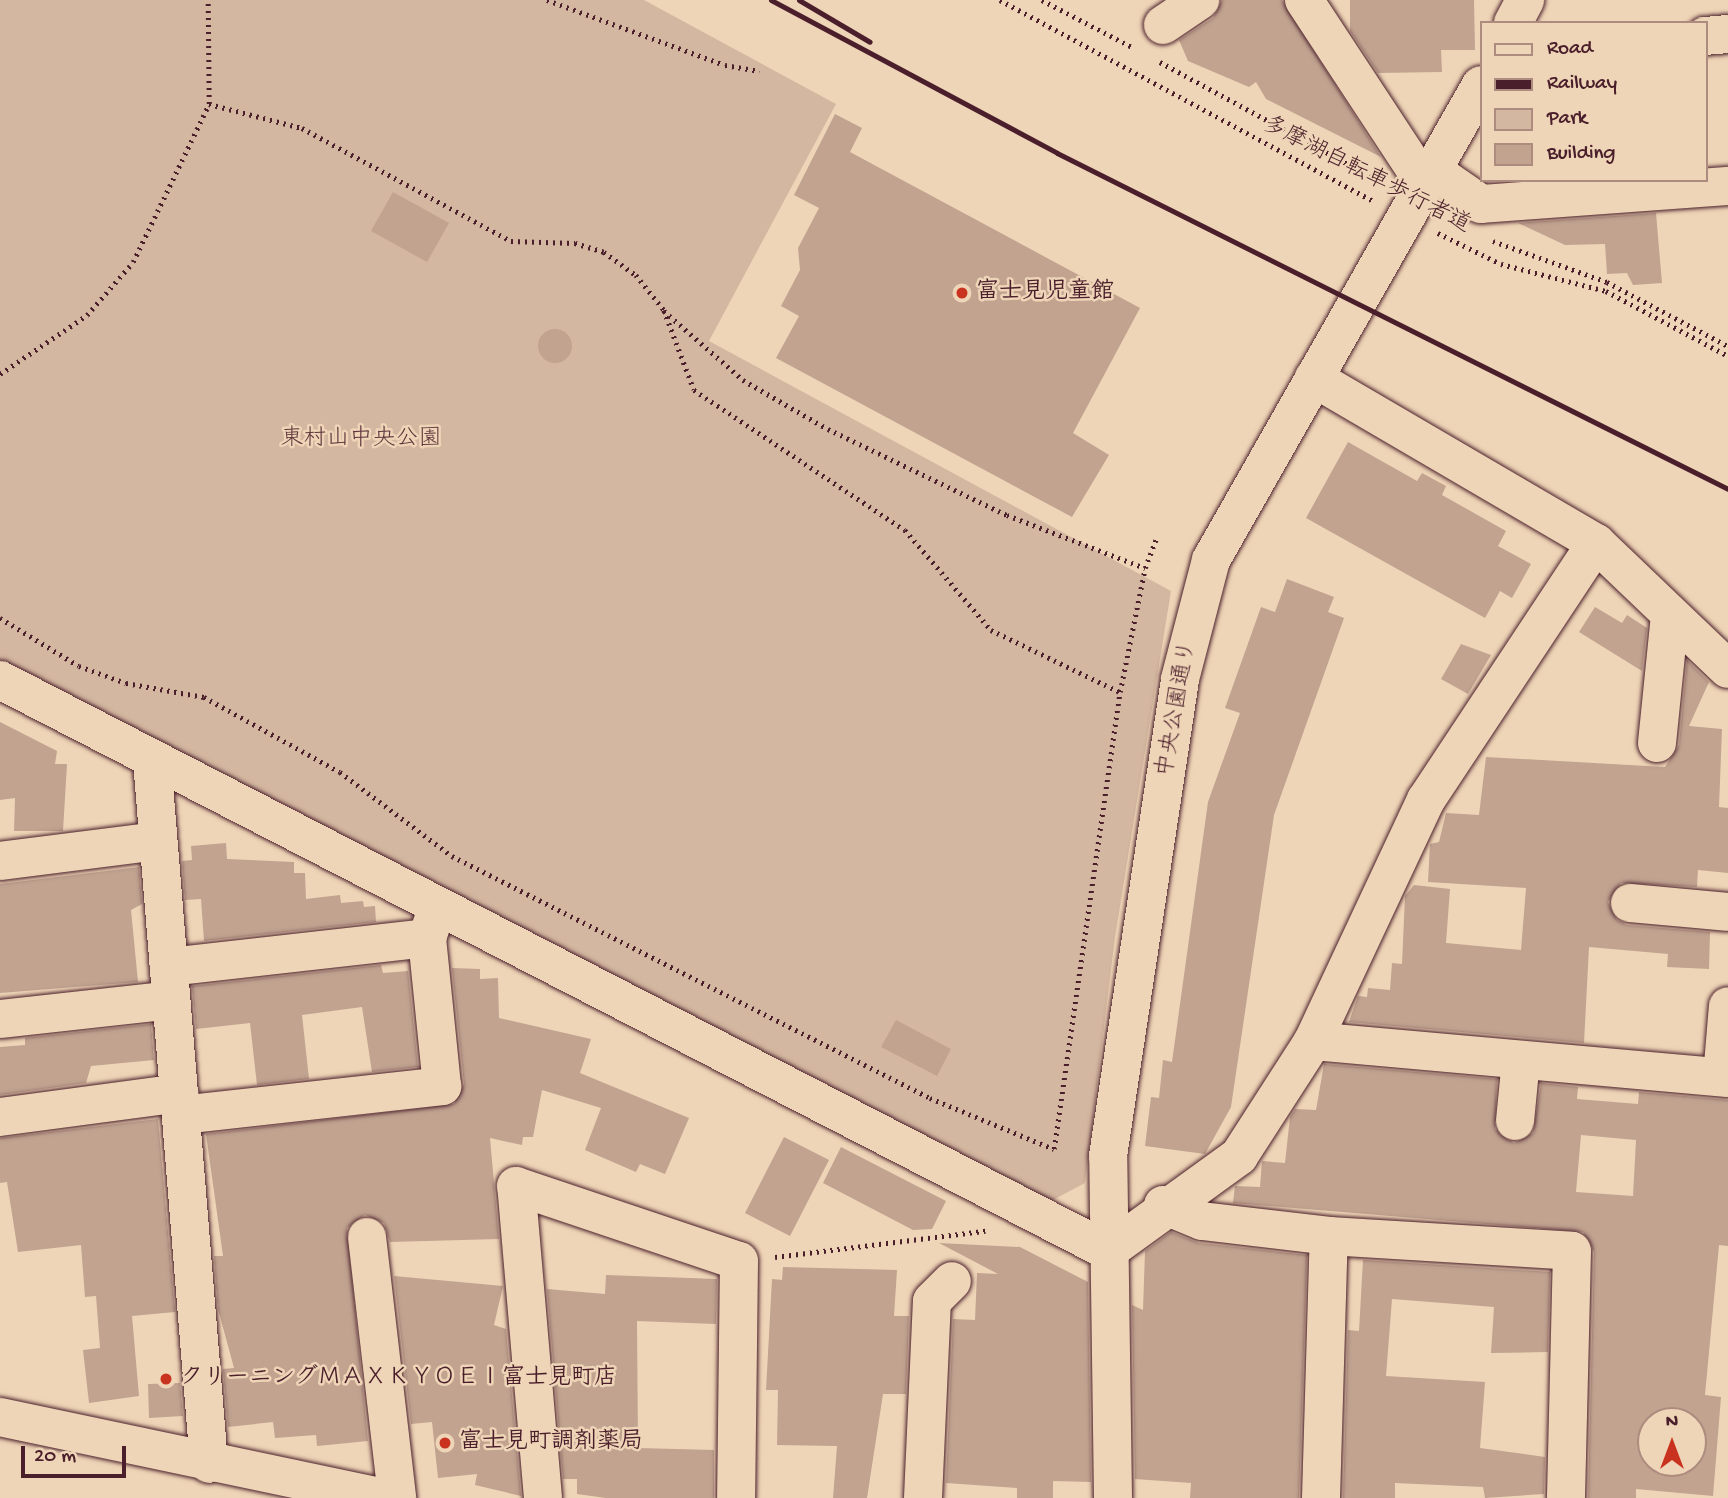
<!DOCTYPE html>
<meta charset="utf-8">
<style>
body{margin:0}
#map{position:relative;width:1728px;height:1498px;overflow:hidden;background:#efd5b7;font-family:"Gochi Hand","Klee One",sans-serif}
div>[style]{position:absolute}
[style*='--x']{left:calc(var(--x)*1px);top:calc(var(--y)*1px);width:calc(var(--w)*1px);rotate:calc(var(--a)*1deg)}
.green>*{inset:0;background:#d4b7a0}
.building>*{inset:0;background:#c1a390}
.round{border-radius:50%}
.path>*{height:4.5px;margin-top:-2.25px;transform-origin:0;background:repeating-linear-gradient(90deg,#4a1f2b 0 2px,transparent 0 7px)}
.roads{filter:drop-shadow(0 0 2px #4a1f2b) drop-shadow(0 0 2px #4a1f2b)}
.minor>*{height:38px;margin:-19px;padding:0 19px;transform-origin:19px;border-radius:19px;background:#efd5b7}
.rail>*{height:5px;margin:-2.5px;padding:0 2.5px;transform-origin:2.5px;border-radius:2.5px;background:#4a1f2b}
.dots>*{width:19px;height:19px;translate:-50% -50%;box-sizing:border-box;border:4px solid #efd5b7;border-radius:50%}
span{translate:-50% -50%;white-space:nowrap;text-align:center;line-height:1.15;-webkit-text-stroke:5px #efd5b7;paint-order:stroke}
.street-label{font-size:23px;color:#4a1f2b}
.poi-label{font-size:23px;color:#4a1f2b;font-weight:700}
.left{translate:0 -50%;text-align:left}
.park-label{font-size:23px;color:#5f363d}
.legend{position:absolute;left:1480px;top:21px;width:228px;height:161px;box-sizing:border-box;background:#efd5b7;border:2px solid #ad8c7f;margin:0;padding:9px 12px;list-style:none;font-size:21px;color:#4a1f2b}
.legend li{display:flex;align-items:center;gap:14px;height:35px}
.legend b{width:35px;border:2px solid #ad8c7f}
.north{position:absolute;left:1637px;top:1407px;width:70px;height:70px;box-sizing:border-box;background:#efd5b7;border:2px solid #ad8c7f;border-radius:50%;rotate:0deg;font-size:19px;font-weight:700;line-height:28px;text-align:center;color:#4a1f2b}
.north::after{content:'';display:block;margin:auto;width:24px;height:32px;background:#c8321e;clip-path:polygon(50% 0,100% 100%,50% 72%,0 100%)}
.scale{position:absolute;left:21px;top:1446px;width:105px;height:32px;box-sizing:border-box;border:4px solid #4a1f2b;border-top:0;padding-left:9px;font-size:21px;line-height:24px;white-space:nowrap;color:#4a1f2b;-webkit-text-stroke:5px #efd5b7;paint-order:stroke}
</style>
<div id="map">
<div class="green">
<div style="clip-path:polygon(0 0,644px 0,836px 104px,709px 341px,1171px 591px,1115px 937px,1085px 1183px,1049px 1202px,0 662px)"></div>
</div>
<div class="building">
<div style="clip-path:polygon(1222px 0,1282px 0,1381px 157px,1266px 99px,1256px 82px,1249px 87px,1188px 61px,1179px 40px,1213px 18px)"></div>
<div style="clip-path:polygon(1350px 0,1474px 0,1475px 50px,1441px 50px,1442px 72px,1378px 73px,1350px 31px)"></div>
<div style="clip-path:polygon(835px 114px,862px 128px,850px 152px,1140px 308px,1073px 433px,1109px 455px,1072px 517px,776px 358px,799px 316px,781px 306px,800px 270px,798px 248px,819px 208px,794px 195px)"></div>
<div style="clip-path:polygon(393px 192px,449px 223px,427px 262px,371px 231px)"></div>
<div style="clip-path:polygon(1656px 213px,1662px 283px,1633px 285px,1627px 273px,1607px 274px,1605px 244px,1565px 245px,1518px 223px)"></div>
<div class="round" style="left:538px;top:329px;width:34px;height:34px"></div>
<div style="clip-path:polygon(1348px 442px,1417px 481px,1422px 473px,1446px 486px,1442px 495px,1506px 531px,1498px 546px,1531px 564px,1512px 598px,1500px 591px,1485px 618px,1306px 518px)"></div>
<div style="clip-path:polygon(1287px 579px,1334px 597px,1328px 612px,1344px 618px,1274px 815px,1231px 1107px,1205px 1154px,1145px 1146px,1151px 1097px,1159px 1098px,1163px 1060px,1172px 1062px,1208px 802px,1240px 713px,1225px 708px,1261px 607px,1275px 612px)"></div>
<div style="clip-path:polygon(1595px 607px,1622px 623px,1627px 615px,1647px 628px,1642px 671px,1579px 632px)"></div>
<div style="clip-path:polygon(1461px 644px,1491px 655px,1468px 694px,1441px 679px)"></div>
<div style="clip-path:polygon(1687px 660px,1709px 682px,1689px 726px,1722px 729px,1719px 807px,1728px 808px,1728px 873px,1698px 870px,1697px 887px,1621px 883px,1608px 902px,1617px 920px,1627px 925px,1710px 932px,1709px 969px,1667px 967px,1668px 954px,1589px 947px,1584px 1043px,1349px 1022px,1358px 996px,1367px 997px,1368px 988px,1390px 990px,1392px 963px,1402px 964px,1405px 896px,1414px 885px,1450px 889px,1446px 943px,1521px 950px,1526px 888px,1428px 882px,1430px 844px,1439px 842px,1446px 813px,1479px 815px,1486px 757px,1665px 767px,1679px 745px)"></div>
<div style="clip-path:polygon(0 722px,57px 751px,55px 764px,67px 764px,63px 831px,14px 831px,15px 798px,0 800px)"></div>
<div style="clip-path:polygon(226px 843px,227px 859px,294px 862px,294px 873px,305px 873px,306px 899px,340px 895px,341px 903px,363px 901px,364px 907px,375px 906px,376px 922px,204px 941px,201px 899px,185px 900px,182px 861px,192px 860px,191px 846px)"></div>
<div style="clip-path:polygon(139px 867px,142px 904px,131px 910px,138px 982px,0 993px,0 884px)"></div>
<div style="clip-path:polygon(381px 965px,383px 973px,408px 971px,418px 1067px,372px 1072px,362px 1007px,302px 1015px,309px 1079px,257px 1085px,250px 1023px,196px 1029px,192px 986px)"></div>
<div style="clip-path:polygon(452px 968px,480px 969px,480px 979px,498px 978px,499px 1018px,591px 1039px,580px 1073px,689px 1118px,665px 1174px,640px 1164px,636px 1172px,585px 1150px,601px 1108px,542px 1090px,533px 1137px,523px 1137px,522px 1145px,490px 1138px,499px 1239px,390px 1242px,384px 1223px,365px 1215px,347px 1228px,368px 1441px,317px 1446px,316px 1435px,275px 1438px,273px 1422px,228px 1427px,223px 1369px,234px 1368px,218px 1309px,214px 1256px,223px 1256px,206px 1134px,454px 1104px,464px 1084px)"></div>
<div style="clip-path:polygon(896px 1020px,951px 1049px,937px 1076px,881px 1047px)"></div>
<div style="clip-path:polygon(151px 1024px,154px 1060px,91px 1066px,86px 1083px,0 1095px,0 1047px,25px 1045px,25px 1038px)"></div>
<div style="clip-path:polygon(evenodd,1324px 1064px,1497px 1079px,1495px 1129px,1514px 1143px,1533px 1133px,1541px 1083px,1578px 1087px,1577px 1099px,1638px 1104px,1639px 1092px,1728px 1100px,1728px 1246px,1719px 1245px,1705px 1395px,1721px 1397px,1713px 1496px,1636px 1489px,1636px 1498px,1588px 1498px,1594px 1252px,1583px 1232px,1233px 1203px,1235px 1186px,1260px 1187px,1262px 1161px,1285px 1163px,1290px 1117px,1295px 1109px,1316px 1110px,1324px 1064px,1581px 1135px,1636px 1140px,1633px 1196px,1576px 1192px,1581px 1135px,1324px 1064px,1651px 1421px,1693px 1421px,1693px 1463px,1651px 1463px,1651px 1421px)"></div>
<div style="clip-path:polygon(158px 1119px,175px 1312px,132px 1316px,139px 1396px,89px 1403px,83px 1350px,100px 1348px,96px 1296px,85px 1297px,81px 1245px,18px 1252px,7px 1182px,0 1183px,0 1138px)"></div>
<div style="clip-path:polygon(784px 1137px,829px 1160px,790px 1236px,745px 1213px)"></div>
<div style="clip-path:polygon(841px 1147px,946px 1201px,932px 1229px,913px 1230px,823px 1183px)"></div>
<div style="clip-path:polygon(1171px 1232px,1199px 1243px,1307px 1255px,1299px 1498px,1190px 1498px,1191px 1483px,1135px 1479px,1132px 1305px,1143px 1310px,1145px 1251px)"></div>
<div style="clip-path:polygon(939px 1243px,1020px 1247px,1088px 1282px,1091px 1482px,1053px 1481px,1053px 1498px,1017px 1498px,1017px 1488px,946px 1483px,953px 1319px,975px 1320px,977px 1273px,998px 1274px)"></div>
<div style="clip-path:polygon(1363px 1260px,1550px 1272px,1548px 1352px,1491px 1353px,1494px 1307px,1392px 1299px,1386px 1376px,1485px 1382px,1480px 1448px,1545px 1457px,1544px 1494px,1485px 1498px,1483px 1487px,1395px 1483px,1395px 1498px,1343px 1498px,1348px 1330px,1359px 1331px)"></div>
<div style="clip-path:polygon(783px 1267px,897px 1270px,894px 1316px,909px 1316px,906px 1394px,883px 1394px,867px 1498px,833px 1498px,837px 1446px,777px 1445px,778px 1390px,766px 1390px,772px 1279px,782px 1280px)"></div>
<div style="clip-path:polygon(606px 1275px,717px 1279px,716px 1324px,637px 1321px,638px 1448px,714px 1450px,714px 1498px,606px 1498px,577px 1494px,577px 1479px,563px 1479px,547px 1289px,605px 1294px)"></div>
<div style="clip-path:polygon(394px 1276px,503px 1286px,494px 1325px,506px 1329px,521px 1496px,475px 1485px,477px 1474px,438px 1478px,432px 1422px,411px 1424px)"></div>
<div style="clip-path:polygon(180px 1383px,183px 1416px,149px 1418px,148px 1384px)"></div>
</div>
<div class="path">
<div style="--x:547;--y:0;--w:189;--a:20.1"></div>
<div style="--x:725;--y:65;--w:35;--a:10"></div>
<div style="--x:1000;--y:0;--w:424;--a:28.3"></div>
<div style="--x:1042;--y:0;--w:104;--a:27.6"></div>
<div style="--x:1160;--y:62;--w:247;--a:28.5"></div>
<div style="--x:209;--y:104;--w:96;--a:14.5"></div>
<div style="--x:302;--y:128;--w:238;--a:28.4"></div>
<div style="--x:511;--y:241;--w:64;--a:1.8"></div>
<div style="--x:575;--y:243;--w:30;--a:17"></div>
<div style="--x:604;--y:252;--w:39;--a:36"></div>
<div style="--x:636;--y:275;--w:45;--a:51.3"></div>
<div style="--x:664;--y:310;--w:85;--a:69.4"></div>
<div style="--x:694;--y:390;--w:253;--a:33.6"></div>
<div style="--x:905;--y:530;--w:132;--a:49.3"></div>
<div style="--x:991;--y:630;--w:143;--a:25.7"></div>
<div style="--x:1438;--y:233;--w:70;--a:26.2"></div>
<div style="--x:1501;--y:264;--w:108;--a:14.4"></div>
<div style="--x:1606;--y:291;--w:138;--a:28"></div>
<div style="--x:1493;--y:241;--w:121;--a:19.8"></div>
<div style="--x:1607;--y:282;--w:137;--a:27.9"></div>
<div style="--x:664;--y:311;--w:105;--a:41.1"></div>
<div style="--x:743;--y:380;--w:98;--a:30"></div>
<div style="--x:828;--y:429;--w:199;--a:25.7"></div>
<div style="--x:1007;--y:515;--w:148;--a:21"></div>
<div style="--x:0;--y:374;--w:105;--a:-34.1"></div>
<div style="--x:87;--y:315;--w:70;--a:-49"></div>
<div style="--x:133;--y:262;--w:175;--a:-64.3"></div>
<div style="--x:209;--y:104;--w:104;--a:-90.6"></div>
<div style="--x:0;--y:618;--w:92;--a:31.3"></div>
<div style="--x:79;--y:666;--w:50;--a:19.9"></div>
<div style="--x:126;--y:683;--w:79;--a:10.2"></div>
<div style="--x:204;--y:697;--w:155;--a:28.9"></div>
<div style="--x:340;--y:772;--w:140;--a:36.9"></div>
<div style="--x:452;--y:856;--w:536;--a:26.85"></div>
<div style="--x:930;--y:1098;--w:134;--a:22.4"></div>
<div style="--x:1054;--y:1149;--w:462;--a:-81.8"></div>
<div style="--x:1120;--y:692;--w:126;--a:-78.6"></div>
<div style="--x:1145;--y:568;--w:34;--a:-69"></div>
<div style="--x:775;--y:1257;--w:212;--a:-7.1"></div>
</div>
<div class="roads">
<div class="minor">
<div style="--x:1304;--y:0;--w:222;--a:56.7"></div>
<div style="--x:1513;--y:23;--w:26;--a:-62"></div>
<div style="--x:1163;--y:25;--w:45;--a:-34"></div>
<div style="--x:1705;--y:36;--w:23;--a:-5"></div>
<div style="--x:1435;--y:172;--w:56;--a:34.8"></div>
<div style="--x:1481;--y:204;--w:248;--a:-4.2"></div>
<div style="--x:1596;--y:543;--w:182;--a:43.7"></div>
<div style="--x:0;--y:680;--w:1246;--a:27.26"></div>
<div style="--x:1657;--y:743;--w:129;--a:-84.2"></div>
<div style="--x:152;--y:760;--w:706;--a:85.37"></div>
<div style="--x:0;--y:861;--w:159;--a:-7.2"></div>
<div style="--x:1630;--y:903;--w:98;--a:5.2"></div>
<div style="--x:169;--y:967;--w:260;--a:-6.4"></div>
<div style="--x:0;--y:1019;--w:172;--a:-6.3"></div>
<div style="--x:1313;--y:1041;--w:417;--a:5.1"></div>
<div style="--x:1722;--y:1077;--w:71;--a:-85.2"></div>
<div style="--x:181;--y:1115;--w:263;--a:-6.3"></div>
<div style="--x:442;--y:1086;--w:149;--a:-95.8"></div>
<div style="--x:427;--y:938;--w:31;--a:-71"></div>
<div style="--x:0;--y:1117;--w:181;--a:-7.6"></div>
<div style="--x:1515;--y:1121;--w:61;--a:-84.4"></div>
<div style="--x:1163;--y:1205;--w:42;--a:22.3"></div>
<div style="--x:1202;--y:1221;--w:128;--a:6.7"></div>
<div style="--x:1329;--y:1236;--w:243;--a:3.5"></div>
<div style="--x:1572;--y:1251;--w:247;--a:91.4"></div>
<div style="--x:367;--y:1237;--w:263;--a:83.4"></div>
<div style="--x:1108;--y:1251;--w:162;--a:-35.9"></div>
<div style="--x:1239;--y:1156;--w:137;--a:-57.2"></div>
<div style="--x:1313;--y:1041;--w:266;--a:-64.9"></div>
<div style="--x:1426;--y:800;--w:308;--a:-56.5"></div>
<div style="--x:1596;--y:543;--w:327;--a:-149.7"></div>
<div style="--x:0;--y:1417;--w:393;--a:11.9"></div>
<div style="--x:543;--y:1498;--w:313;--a:-94.9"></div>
<div style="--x:516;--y:1186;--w:235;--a:18.6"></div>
<div style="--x:739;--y:1261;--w:237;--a:90.7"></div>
<div style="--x:923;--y:1498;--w:197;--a:-87.4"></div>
<div style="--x:932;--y:1301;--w:28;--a:-45"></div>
<div style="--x:1113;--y:1498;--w:342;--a:-90.8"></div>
<div style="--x:1108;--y:1156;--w:482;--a:-81.4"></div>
<div style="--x:1180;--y:679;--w:123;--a:-75.4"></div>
<div style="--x:1211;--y:560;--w:546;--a:-60.39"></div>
<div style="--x:1321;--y:1498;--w:262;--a:-88.3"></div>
</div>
</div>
<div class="rail">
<div style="--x:771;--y:0;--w:324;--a:28.1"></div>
<div style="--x:1057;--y:153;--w:750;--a:26.6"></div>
<div style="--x:799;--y:0;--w:82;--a:30.6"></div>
</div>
<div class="dots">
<div style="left:962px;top:293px;background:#c8321e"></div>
<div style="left:166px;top:1379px;background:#c8321e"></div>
<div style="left:445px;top:1443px;background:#c8321e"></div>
</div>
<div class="street-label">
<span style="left:1366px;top:176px;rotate:27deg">多摩湖自転車歩行者道</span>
<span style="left:1178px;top:709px;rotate:-80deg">中央公園通り</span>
</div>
<div class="poi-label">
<span class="left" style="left:976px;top:293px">富士見児童館</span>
<span class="left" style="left:180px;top:1379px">クリーニングＭＡＸＫＹＯＥＩ富士見町店</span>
<span class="left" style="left:459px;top:1443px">富士見町調剤薬局</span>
</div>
<div class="park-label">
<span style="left:361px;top:440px">東村山中央公園</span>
</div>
<ul class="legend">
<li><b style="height:9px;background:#efd5b7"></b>Road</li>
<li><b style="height:9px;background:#4a1f2b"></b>Railway</li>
<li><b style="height:19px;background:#d4b7a0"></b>Park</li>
<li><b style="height:19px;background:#c1a390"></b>Building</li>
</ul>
<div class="north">N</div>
<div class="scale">20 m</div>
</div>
